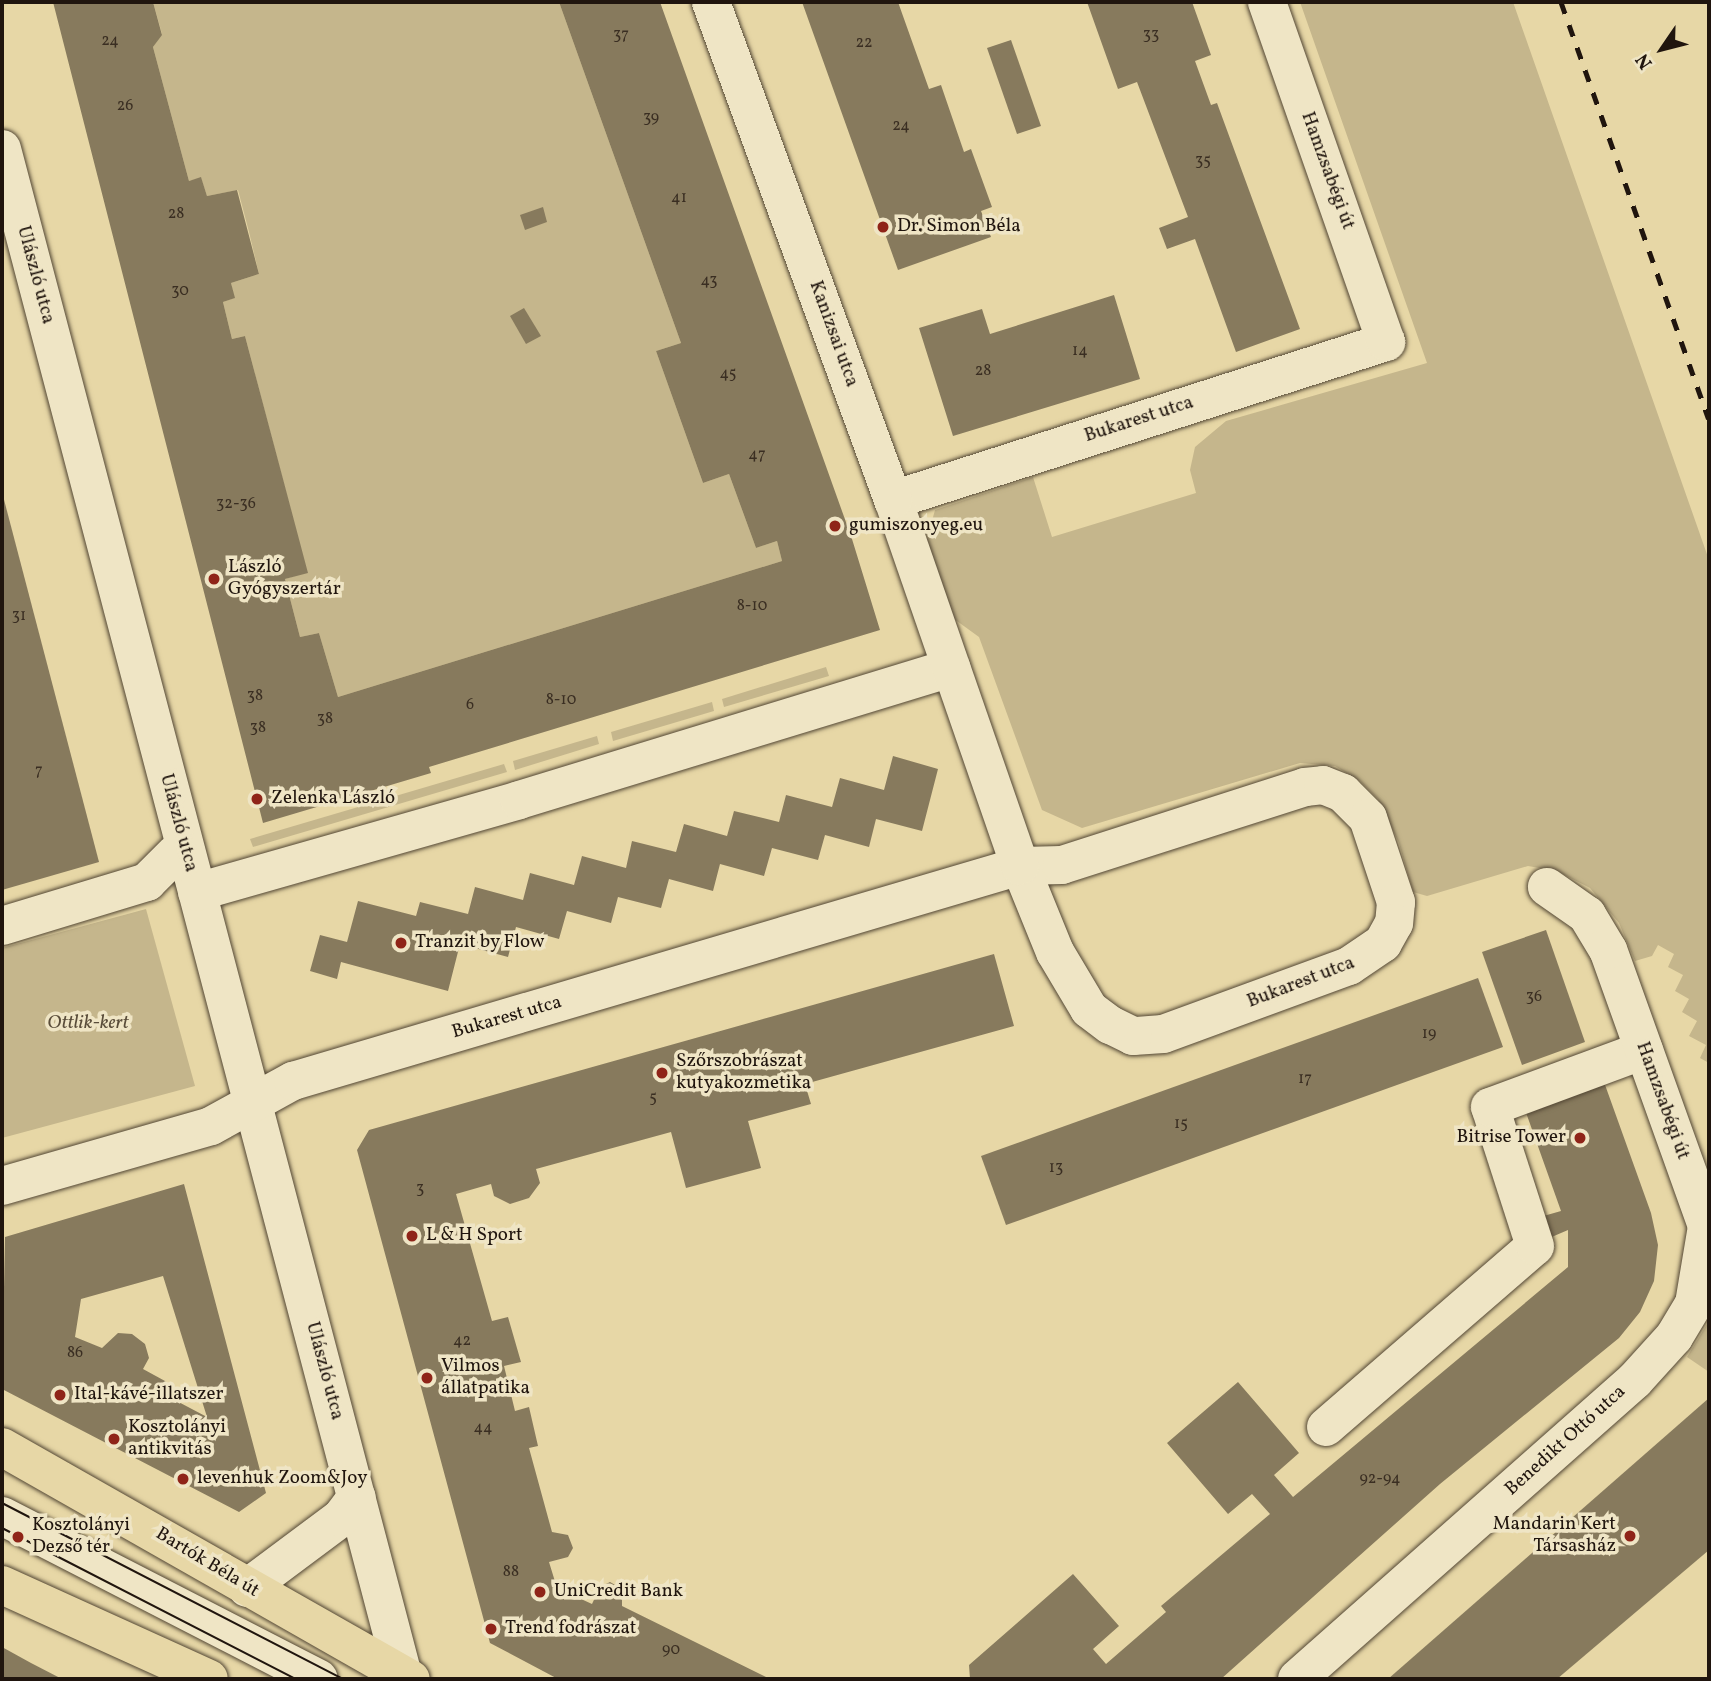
<!DOCTYPE html>
<meta charset="utf-8">
<style>
body{margin:0}
#map{position:relative;width:1711px;height:1681px;overflow:hidden;background:#e7d7a6;font-family:Vollkorn,serif}
div>[style]{position:absolute}
[style*='--x']{left:calc(var(--x)*1px);top:calc(var(--y)*1px);width:calc(var(--w)*1px);rotate:calc(var(--a)*1deg)}
.green>*{inset:0;background:#c5b68c}
.building>*{inset:0;background:#877a5d}
.roads{filter:drop-shadow(0 0 2px #524634) drop-shadow(0 0 2px #524634)}
.minor>*{height:38px;margin:-19px;padding:0 19px;transform-origin:19px;border-radius:19px;background:#efe5c5}
.major>*{height:38px;margin:-19px;padding:0 19px;transform-origin:19px;border-radius:19px;background:#e7d7a6}
.tram>*{height:2px;margin:-1px;padding:0 1px;transform-origin:1px;border-radius:1px;background:#20150e}
.rail>*{height:5px;margin-top:-2.5px;transform-origin:0;background:repeating-linear-gradient(90deg,#20150e 0 12px,transparent 0 24px)}
.dots>*{width:19px;height:19px;translate:-50% -50%;box-sizing:border-box;border:4px solid #efe5c5;border-radius:50%}
span{translate:-50% -50%;white-space:nowrap;text-align:center;line-height:1.15;-webkit-text-stroke:7px #efe5c5;paint-order:stroke}
.number-label{font-size:16px;color:#3a2e22}
.number-label span{-webkit-text-stroke-width:0}
.street-label{font-size:19px;color:#20150e}
.poi-label{font-size:19px;color:#20150e}
.left{translate:0 -50%;text-align:left}
.right{translate:-100% -50%;text-align:right}
.park-label{font-size:19px;color:#5a4d3a;font-style:italic}
.frame{position:absolute;inset:0;border:4px solid #20150e;pointer-events:none}
.north{position:absolute;left:1627px;top:14px;width:70px;height:70px;-webkit-text-stroke:5px #efe5c5;paint-order:stroke;rotate:235deg;font-size:19px;font-weight:700;line-height:28px;text-align:center;color:#20150e}
.north::after{content:'';display:block;margin:auto;width:24px;height:32px;background:#20150e;clip-path:polygon(50% 0,100% 100%,50% 72%,0 100%)}
</style>
<div id="map">
<div class="green">
<div style="clip-path:polygon(153px 2px,559px 2px,681px 343px,656px 351px,703px 483px,729px 474px,756px 548px,777px 541px,782px 561px,338px 697px,319px 633px,300px 637px,285px 579px,307px 572px,245px 336px,232px 339px,223px 302px,234px 298px,231px 283px,259px 274px,249px 232px,238px 190px,207px 196px,201px 178px,189px 181px,153px 47px,162px 34px)"></div>
<div style="clip-path:polygon(1300px 2px,1513px 2px,1709px 560px,1709px 1063px,1700px 1058px,1706px 1045px,1689px 1036px,1697px 1021px,1682px 1012px,1689px 999px,1675px 991px,1683px 975px,1668px 967px,1674px 954px,1658px 945px,1652px 956px,1635px 961px,1619px 923px,1590px 888px,1557px 871px,1528px 866px,1427px 896px,1413px 892px,1399px 843px,1378px 799px,1360px 781px,1335px 766px,1300px 763px,1082px 828px,1042px 810px,979px 637px,950px 616px,925px 546px,935px 510px,1033px 477px,1052px 537px,1196px 493px,1190px 470px,1195px 447px,1226px 421px,1427px 363px)"></div>
<div style="clip-path:polygon(826px 667px,829px 676px,724px 707px,722px 699px)"></div>
<div style="clip-path:polygon(712px 702px,714px 711px,613px 741px,611px 732px)"></div>
<div style="clip-path:polygon(597px 736px,599px 744px,515px 770px,513px 761px)"></div>
<div style="clip-path:polygon(504px 764px,507px 772px,253px 847px,250px 839px)"></div>
<div style="clip-path:polygon(146px 909px,195px 1086px,2px 1138px,2px 948px)"></div>
<div style="clip-path:polygon(1709px 1321px,1709px 1372px,1687px 1357px)"></div>
</div>
<div class="building">
<div style="clip-path:polygon(53px 2px,153px 2px,162px 35px,153px 47px,189px 181px,201px 177px,207px 196px,237px 190px,259px 274px,231px 283px,235px 298px,223px 302px,232px 339px,245px 336px,308px 573px,285px 579px,300px 637px,319px 633px,338px 697px,782px 561px,777px 541px,756px 548px,729px 474px,703px 483px,656px 351px,681px 343px,559px 2px,660px 2px,852px 539px,880px 630px,429px 767px,431px 773px,263px 823px)"></div>
<div style="clip-path:polygon(802px 2px,898px 2px,929px 89px,941px 85px,964px 152px,971px 149px,992px 207px,981px 211px,991px 237px,898px 270px)"></div>
<div style="clip-path:polygon(1087px 2px,1192px 2px,1211px 55px,1195px 61px,1211px 105px,1217px 103px,1300px 329px,1236px 352px,1195px 239px,1167px 249px,1159px 228px,1188px 217px,1137px 82px,1118px 89px)"></div>
<div style="clip-path:polygon(1011px 40px,1041px 126px,1017px 134px,987px 48px)"></div>
<div style="clip-path:polygon(543px 207px,547px 222px,525px 230px,520px 215px)"></div>
<div style="clip-path:polygon(1114px 295px,1140px 379px,953px 436px,919px 328px,982px 309px,990px 334px)"></div>
<div style="clip-path:polygon(524px 308px,541px 336px,526px 344px,510px 316px)"></div>
<div style="clip-path:polygon(2px 492px,99px 862px,2px 890px)"></div>
<div style="clip-path:polygon(893px 756px,938px 769px,922px 831px,876px 819px,869px 847px,825px 835px,818px 860px,772px 848px,764px 876px,720px 864px,713px 891px,669px 879px,661px 908px,618px 897px,611px 923px,567px 911px,559px 939px,516px 927px,508px 957px,460px 944px,448px 991px,341px 962px,337px 979px,310px 971px,320px 935px,347px 942px,358px 901px,416px 916px,420px 902px,468px 914px,475px 887px,523px 900px,530px 873px,574px 885px,582px 856px,626px 868px,632px 841px,676px 852px,684px 824px,727px 836px,734px 811px,779px 822px,786px 795px,832px 807px,840px 778px,884px 790px)"></div>
<div style="clip-path:polygon(1546px 930px,1585px 1042px,1522px 1065px,1482px 952px)"></div>
<div style="clip-path:polygon(994px 954px,1014px 1026px,805px 1084px,811px 1104px,748px 1121px,761px 1168px,686px 1188px,671px 1132px,536px 1169px,540px 1183px,529px 1198px,510px 1204px,494px 1196px,491px 1184px,456px 1194px,492px 1321px,508px 1317px,521px 1362px,504px 1366px,515px 1411px,529px 1407px,538px 1446px,529px 1448px,552px 1532px,568px 1535px,573px 1548px,568px 1557px,549px 1562px,557px 1588px,592px 1604px,600px 1587px,610px 1582px,622px 1589px,622px 1606px,770px 1679px,558px 1679px,490px 1643px,357px 1150px,369px 1130px)"></div>
<div style="clip-path:polygon(1478px 978px,1503px 1047px,1006px 1225px,981px 1156px)"></div>
<div style="clip-path:polygon(1604px 1082px,1651px 1213px,1658px 1245px,1654px 1281px,1640px 1312px,1619px 1338px,1440px 1484px,1221px 1679px,970px 1679px,969px 1665px,1073px 1574px,1119px 1626px,1093px 1649px,1106px 1664px,1166px 1612px,1161px 1606px,1270px 1514px,1252px 1494px,1228px 1514px,1167px 1443px,1238px 1382px,1299px 1453px,1274px 1475px,1293px 1497px,1568px 1267px,1568px 1230px,1547px 1239px,1540px 1217px,1561px 1211px,1524px 1107px)"></div>
<div style="clip-path:polygon(evenodd,184px 1184px,266px 1493px,239px 1512px,2px 1389px,5px 1237px,184px 1184px,163px 1276px,207px 1417px,171px 1398px,165px 1381px,143px 1369px,149px 1358px,145px 1344px,132px 1334px,118px 1333px,102px 1348px,75px 1337px,81px 1299px,163px 1276px)"></div>
<div style="clip-path:polygon(1709px 1398px,1709px 1550px,1557px 1679px,1388px 1679px)"></div>
<div style="clip-path:polygon(2px 1647px,31px 1663px,62px 1679px,2px 1679px)"></div>
</div>
<div class="roads">
<div class="minor">
<div style="--x:2;--y:149;--w:1582;--a:75.28"></div>
<div style="--x:893;--y:500;--w:518;--a:-17.77"></div>
<div style="--x:1386;--y:342;--w:360;--a:-109.3"></div>
<div style="--x:197;--y:892;--w:335;--a:-15.9"></div>
<div style="--x:519;--y:800;--w:452;--a:-17"></div>
<div style="--x:2;--y:926;--w:152;--a:-16.9"></div>
<div style="--x:147;--y:882;--w:40;--a:-45"></div>
<div style="--x:2;--y:1186;--w:217;--a:-16"></div>
<div style="--x:211;--y:1126;--w:94;--a:-28.8"></div>
<div style="--x:293;--y:1081;--w:758;--a:-16.47"></div>
<div style="--x:1020;--y:866;--w:42;--a:-1.4"></div>
<div style="--x:1062;--y:865;--w:255;--a:-17.8"></div>
<div style="--x:1305;--y:787;--w:18;--a:-6"></div>
<div style="--x:1323;--y:785;--w:22;--a:22"></div>
<div style="--x:1343;--y:793;--w:35;--a:45"></div>
<div style="--x:1368;--y:818;--w:89;--a:71.6"></div>
<div style="--x:1396;--y:902;--w:21;--a:95"></div>
<div style="--x:1394;--y:923;--w:23;--a:119"></div>
<div style="--x:1383;--y:943;--w:41;--a:145.9"></div>
<div style="--x:1349;--y:966;--w:198;--a:159.9"></div>
<div style="--x:1163;--y:1034;--w:30;--a:176"></div>
<div style="--x:1133;--y:1036;--w:25;--a:-154"></div>
<div style="--x:1110;--y:1025;--w:26;--a:-143"></div>
<div style="--x:1089;--y:1009;--w:66;--a:-120.8"></div>
<div style="--x:1055;--y:952;--w:93;--a:-112.1"></div>
<div style="--x:1020;--y:866;--w:387;--a:-109.1"></div>
<div style="--x:893;--y:500;--w:530;--a:-110.08"></div>
<div style="--x:1326;--y:1427;--w:276;--a:-40.9"></div>
<div style="--x:1535;--y:1246;--w:146;--a:-107.9"></div>
<div style="--x:1490;--y:1107;--w:164;--a:-20.3"></div>
<div style="--x:2;--y:1516;--w:356;--a:27.2"></div>
<div style="--x:247;--y:1588;--w:117;--a:-36.7"></div>
<div style="--x:341;--y:1518;--w:26;--a:-53"></div>
<div style="--x:1297;--y:1679;--w:451;--a:-41.5"></div>
<div style="--x:1635;--y:1380;--w:58;--a:-47.8"></div>
<div style="--x:1674;--y:1337;--w:39;--a:-59"></div>
<div style="--x:1694;--y:1304;--w:79;--a:-80.5"></div>
<div style="--x:1707;--y:1226;--w:293;--a:-109.7"></div>
<div style="--x:1608;--y:950;--w:41;--a:-121"></div>
<div style="--x:1587;--y:915;--w:49;--a:-145"></div>
</div>
<div class="major">
<div style="--x:2;--y:1447;--w:470;--a:29.6"></div>
<div style="--x:2;--y:1585;--w:227;--a:24.4"></div>
</div>
</div>
<div class="tram">
<div style="--x:2;--y:1503;--w:384;--a:27.3"></div>
<div style="--x:2;--y:1528;--w:331;--a:27.2"></div>
</div>
<div class="rail">
<div style="--x:1561;--y:2;--w:442;--a:70.5"></div>
</div>
<div class="dots">
<div style="left:883px;top:227px;background:#8f2418"></div>
<div style="left:835px;top:526px;background:#8f2418"></div>
<div style="left:214px;top:579px;background:#8f2418"></div>
<div style="left:257px;top:799px;background:#8f2418"></div>
<div style="left:401px;top:943px;background:#8f2418"></div>
<div style="left:662px;top:1073px;background:#8f2418"></div>
<div style="left:1580px;top:1138px;background:#8f2418"></div>
<div style="left:412px;top:1236px;background:#8f2418"></div>
<div style="left:427px;top:1378px;background:#8f2418"></div>
<div style="left:60px;top:1395px;background:#8f2418"></div>
<div style="left:114px;top:1439px;background:#8f2418"></div>
<div style="left:183px;top:1479px;background:#8f2418"></div>
<div style="left:1630px;top:1536px;background:#8f2418"></div>
<div style="left:18px;top:1537px;background:#8f2418"></div>
<div style="left:540px;top:1592px;background:#8f2418"></div>
<div style="left:491px;top:1629px;background:#8f2418"></div>
</div>
<div class="number-label">
<span style="left:621px;top:35px">37</span>
<span style="left:1151px;top:35px">33</span>
<span style="left:110px;top:41px">24</span>
<span style="left:864px;top:43px">22</span>
<span style="left:125px;top:106px">26</span>
<span style="left:651px;top:118px">39</span>
<span style="left:901px;top:126px">24</span>
<span style="left:1203px;top:161px">35</span>
<span style="left:679px;top:198px">41</span>
<span style="left:176px;top:214px">28</span>
<span style="left:709px;top:281px">43</span>
<span style="left:180px;top:291px">30</span>
<span style="left:1080px;top:351px">14</span>
<span style="left:983px;top:371px">28</span>
<span style="left:728px;top:374px">45</span>
<span style="left:757px;top:455px">47</span>
<span style="left:236px;top:504px">32-36</span>
<span style="left:752px;top:606px">8-10</span>
<span style="left:19px;top:616px">31</span>
<span style="left:255px;top:696px">38</span>
<span style="left:561px;top:700px">8-10</span>
<span style="left:470px;top:705px">6</span>
<span style="left:325px;top:719px">38</span>
<span style="left:258px;top:728px">38</span>
<span style="left:39px;top:771px">7</span>
<span style="left:1534px;top:997px">36</span>
<span style="left:1429px;top:1034px">19</span>
<span style="left:1305px;top:1079px">17</span>
<span style="left:653px;top:1098px">5</span>
<span style="left:1181px;top:1124px">15</span>
<span style="left:1056px;top:1168px">13</span>
<span style="left:420px;top:1189px">3</span>
<span style="left:462px;top:1341px">42</span>
<span style="left:75px;top:1353px">86</span>
<span style="left:483px;top:1428px">44</span>
<span style="left:1380px;top:1479px">92-94</span>
<span style="left:511px;top:1572px">88</span>
<span style="left:671px;top:1650px">90</span>
</div>
<div class="street-label">
<span style="left:1327px;top:171px;rotate:70deg">Hamzsabégi út</span>
<span style="left:35px;top:275px;rotate:75deg">Ulászló utca</span>
<span style="left:833px;top:334px;rotate:70deg">Kanizsai utca</span>
<span style="left:1139px;top:420px;rotate:-18deg">Bukarest utca</span>
<span style="left:178px;top:823px;rotate:75deg">Ulászló utca</span>
<span style="left:1301px;top:983px;rotate:-21deg">Bukarest utca</span>
<span style="left:507px;top:1018px;rotate:-16deg">Bukarest utca</span>
<span style="left:1662px;top:1101px;rotate:70deg">Hamzsabégi út</span>
<span style="left:324px;top:1371px;rotate:75deg">Ulászló utca</span>
<span style="left:1566px;top:1441px;rotate:-42deg">Benedikt Ottó utca</span>
<span style="left:207px;top:1563px;rotate:31deg">Bartók Béla út</span>
</div>
<div class="poi-label">
<span class="left" style="left:897px;top:227px">Dr. Simon Béla</span>
<span class="left" style="left:849px;top:526px">gumiszonyeg.eu</span>
<span class="left" style="left:228px;top:579px">László<br>Gyógyszertár</span>
<span class="left" style="left:271px;top:799px">Zelenka László</span>
<span class="left" style="left:415px;top:943px">Tranzit by Flow</span>
<span class="left" style="left:676px;top:1073px">Szőrszobrászat<br>kutyakozmetika</span>
<span class="right" style="left:1566px;top:1138px">Bitrise Tower</span>
<span class="left" style="left:426px;top:1236px">L &amp; H Sport</span>
<span class="left" style="left:441px;top:1378px">Vilmos<br>állatpatika</span>
<span class="left" style="left:74px;top:1395px">Ital-kávé-illatszer</span>
<span class="left" style="left:128px;top:1439px">Kosztolányi<br>antikvitás</span>
<span class="left" style="left:197px;top:1479px">levenhuk Zoom&amp;Joy</span>
<span class="right" style="left:1616px;top:1536px">Mandarin Kert<br>Társasház</span>
<span class="left" style="left:32px;top:1537px">Kosztolányi<br>Dezső tér</span>
<span class="left" style="left:554px;top:1592px">UniCredit Bank</span>
<span class="left" style="left:505px;top:1629px">Trend fodrászat</span>
</div>
<div class="park-label">
<span style="left:88px;top:1024px">Ottlik-kert</span>
</div>
<div class="frame"></div>
<div class="north">N</div>
</div>
